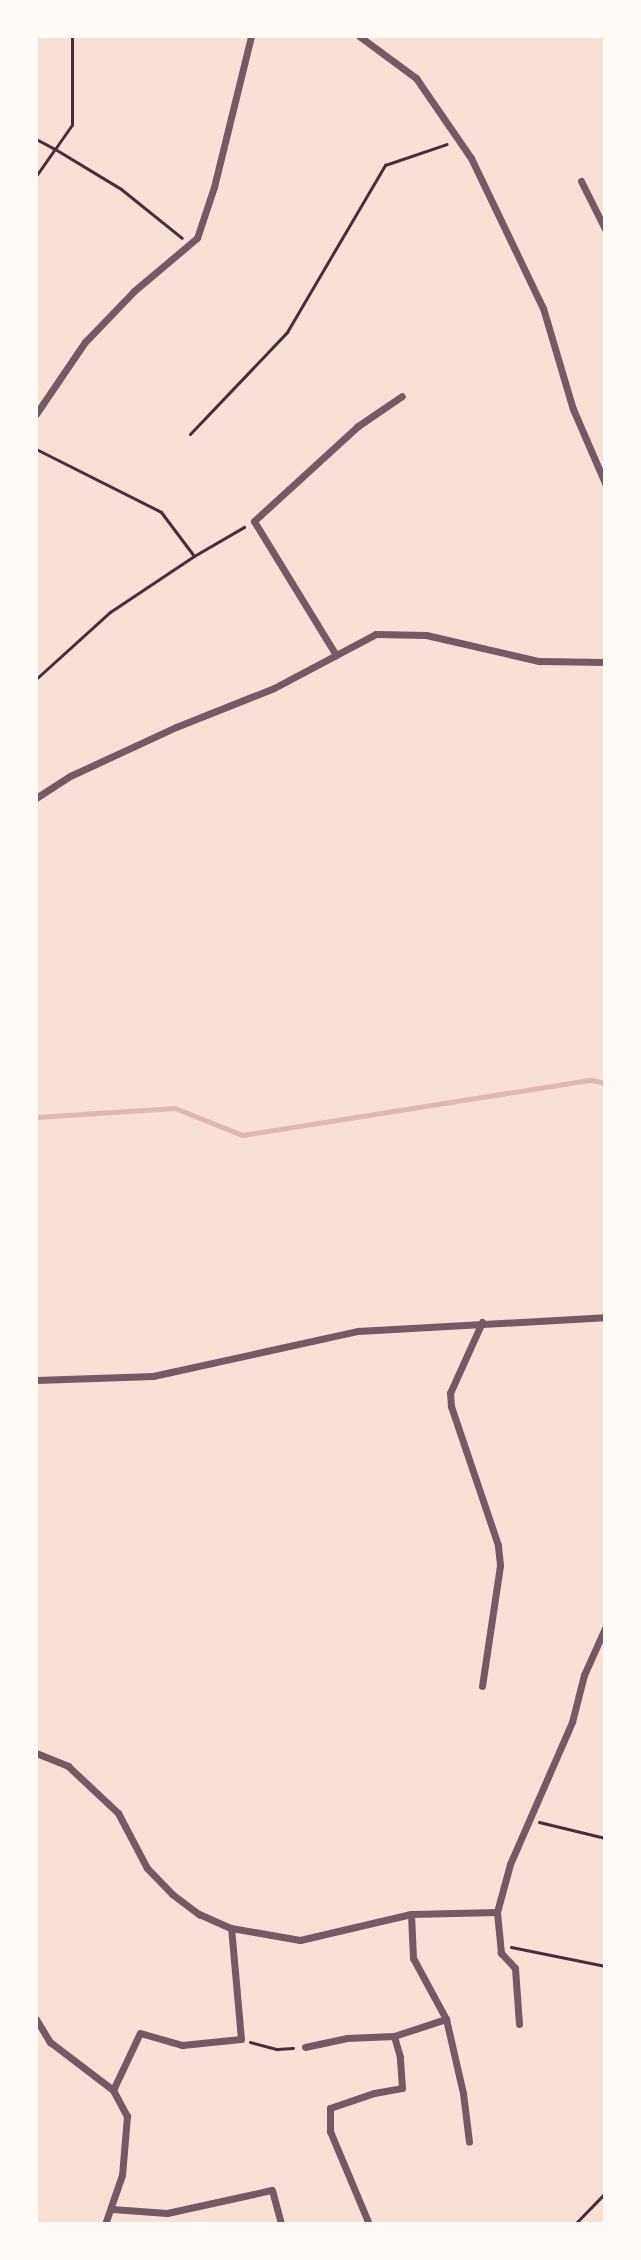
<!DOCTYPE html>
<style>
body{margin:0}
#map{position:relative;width:641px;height:2260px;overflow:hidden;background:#f7e1d7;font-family:"PT Serif",serif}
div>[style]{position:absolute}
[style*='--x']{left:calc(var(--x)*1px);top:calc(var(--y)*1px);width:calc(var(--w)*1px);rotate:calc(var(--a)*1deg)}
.stream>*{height:5px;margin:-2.5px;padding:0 2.5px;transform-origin:2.5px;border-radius:2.5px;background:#dcb8b0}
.path>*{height:3px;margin:-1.5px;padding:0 1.5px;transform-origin:1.5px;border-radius:1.5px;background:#4a2c40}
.minor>*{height:7px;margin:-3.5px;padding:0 3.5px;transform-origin:3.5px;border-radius:3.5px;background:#755966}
span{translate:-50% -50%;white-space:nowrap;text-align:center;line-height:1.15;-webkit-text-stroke:6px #fffaf5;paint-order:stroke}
.frame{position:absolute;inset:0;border:38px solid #fffaf5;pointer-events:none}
</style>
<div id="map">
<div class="stream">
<div style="--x:36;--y:1117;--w:139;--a:-3.7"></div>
<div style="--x:175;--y:1108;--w:72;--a:21.9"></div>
<div style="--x:242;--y:1135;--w:353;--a:-9"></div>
<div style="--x:591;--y:1080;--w:14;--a:12"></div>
</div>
<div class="path">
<div style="--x:36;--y:139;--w:21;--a:28"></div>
<div style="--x:55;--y:149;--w:29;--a:-55"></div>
<div style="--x:72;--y:125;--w:89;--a:-90"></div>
<div style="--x:36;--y:176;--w:33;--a:-55"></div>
<div style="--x:55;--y:149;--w:77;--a:31.2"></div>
<div style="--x:121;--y:189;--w:78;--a:38.8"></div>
<div style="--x:190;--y:434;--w:141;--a:-46.4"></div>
<div style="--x:287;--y:332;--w:194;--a:-59.6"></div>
<div style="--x:385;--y:165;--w:65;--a:-18.7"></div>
<div style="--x:36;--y:449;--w:140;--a:26.7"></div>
<div style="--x:161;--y:512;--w:55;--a:53.1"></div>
<div style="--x:36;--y:679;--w:100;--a:-42.2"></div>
<div style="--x:110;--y:612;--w:101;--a:-33.7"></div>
<div style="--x:194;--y:556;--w:58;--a:-30.1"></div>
<div style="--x:539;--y:1822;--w:68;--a:13.6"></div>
<div style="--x:511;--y:1947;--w:96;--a:11.4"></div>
<div style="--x:250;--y:2042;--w:28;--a:15"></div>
<div style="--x:277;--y:2049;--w:16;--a:-4"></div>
<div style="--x:575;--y:2224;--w:43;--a:-45.9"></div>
</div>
<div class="minor">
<div style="--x:359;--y:36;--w:71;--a:36.4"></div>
<div style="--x:416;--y:78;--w:97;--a:55.5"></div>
<div style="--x:471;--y:158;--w:166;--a:64.4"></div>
<div style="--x:543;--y:308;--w:105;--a:73.5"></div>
<div style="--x:573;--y:409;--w:81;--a:66.6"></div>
<div style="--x:581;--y:181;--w:54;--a:63.4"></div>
<div style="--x:36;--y:414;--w:87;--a:-55.8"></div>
<div style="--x:85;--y:342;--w:71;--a:-46.1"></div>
<div style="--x:134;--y:291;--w:82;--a:-40.1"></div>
<div style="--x:197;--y:238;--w:54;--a:-71.6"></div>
<div style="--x:214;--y:187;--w:155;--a:-76.2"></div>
<div style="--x:336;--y:655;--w:157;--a:-121.5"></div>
<div style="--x:254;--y:521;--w:141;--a:-42.4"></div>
<div style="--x:358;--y:426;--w:53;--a:-34.3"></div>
<div style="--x:36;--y:798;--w:40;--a:-32.9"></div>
<div style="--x:70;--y:776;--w:117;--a:-24.8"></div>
<div style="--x:176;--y:727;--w:105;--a:-21.7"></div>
<div style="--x:274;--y:688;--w:115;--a:-27.9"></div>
<div style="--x:376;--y:634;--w:50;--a:1.1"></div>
<div style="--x:426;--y:635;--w:116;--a:13"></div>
<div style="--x:539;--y:661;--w:66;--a:0.9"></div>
<div style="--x:36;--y:1380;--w:117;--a:-2"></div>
<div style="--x:153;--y:1376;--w:210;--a:-12.4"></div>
<div style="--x:358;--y:1331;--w:247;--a:-3.2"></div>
<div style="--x:482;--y:1686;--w:122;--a:-81.5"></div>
<div style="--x:500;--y:1565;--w:20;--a:-96"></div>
<div style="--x:498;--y:1545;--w:147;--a:-108.7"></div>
<div style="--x:451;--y:1406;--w:13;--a:-94"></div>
<div style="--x:450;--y:1393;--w:78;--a:-65.7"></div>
<div style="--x:36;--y:1753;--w:35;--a:22"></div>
<div style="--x:68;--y:1766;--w:69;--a:43.2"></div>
<div style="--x:118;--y:1813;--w:62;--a:62.2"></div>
<div style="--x:147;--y:1868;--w:36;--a:46"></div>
<div style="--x:172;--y:1894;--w:34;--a:37"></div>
<div style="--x:199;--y:1914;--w:35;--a:24"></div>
<div style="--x:231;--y:1928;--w:70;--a:9.9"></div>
<div style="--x:300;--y:1940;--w:114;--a:-13.2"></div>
<div style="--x:411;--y:1914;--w:86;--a:-1.3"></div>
<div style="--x:411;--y:1914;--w:44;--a:87.4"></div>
<div style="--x:413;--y:1958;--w:69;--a:61.6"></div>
<div style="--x:446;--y:2019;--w:76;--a:77.1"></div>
<div style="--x:463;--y:2093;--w:49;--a:83"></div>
<div style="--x:36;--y:2019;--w:27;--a:59"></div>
<div style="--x:50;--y:2042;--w:79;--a:37.3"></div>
<div style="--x:113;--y:2090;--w:30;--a:62"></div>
<div style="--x:127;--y:2116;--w:59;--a:94.8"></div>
<div style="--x:122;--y:2175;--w:52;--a:109.1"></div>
<div style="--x:519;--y:2024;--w:56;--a:-94.1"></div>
<div style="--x:515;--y:1968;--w:21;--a:-133"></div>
<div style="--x:501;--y:1953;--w:41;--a:-95.6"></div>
<div style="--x:497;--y:1912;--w:50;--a:-74.8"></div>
<div style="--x:510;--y:1864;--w:155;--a:-66.4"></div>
<div style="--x:572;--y:1722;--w:49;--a:-75.7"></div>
<div style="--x:584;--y:1675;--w:51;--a:-65.9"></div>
<div style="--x:305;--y:2047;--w:43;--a:-12.1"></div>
<div style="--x:347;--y:2038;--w:47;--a:-2.4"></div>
<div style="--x:113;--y:2090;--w:63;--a:-64.7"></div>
<div style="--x:140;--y:2033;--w:44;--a:15.9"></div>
<div style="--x:182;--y:2045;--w:59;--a:-5.8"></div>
<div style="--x:241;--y:2039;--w:111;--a:-95.1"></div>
<div style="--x:112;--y:2209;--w:55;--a:4.2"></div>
<div style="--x:167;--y:2213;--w:107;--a:-12.4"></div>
<div style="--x:272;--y:2190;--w:35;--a:75"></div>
<div style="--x:369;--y:2224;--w:101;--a:-112.8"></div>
<div style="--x:330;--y:2131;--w:23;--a:-90"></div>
<div style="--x:330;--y:2108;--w:46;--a:-18.8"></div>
<div style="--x:374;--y:2093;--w:28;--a:-10"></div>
<div style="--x:402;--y:2088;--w:31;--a:-94"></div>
<div style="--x:400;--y:2057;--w:22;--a:-106"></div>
<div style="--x:394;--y:2036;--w:55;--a:-18.1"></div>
</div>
<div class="frame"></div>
</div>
